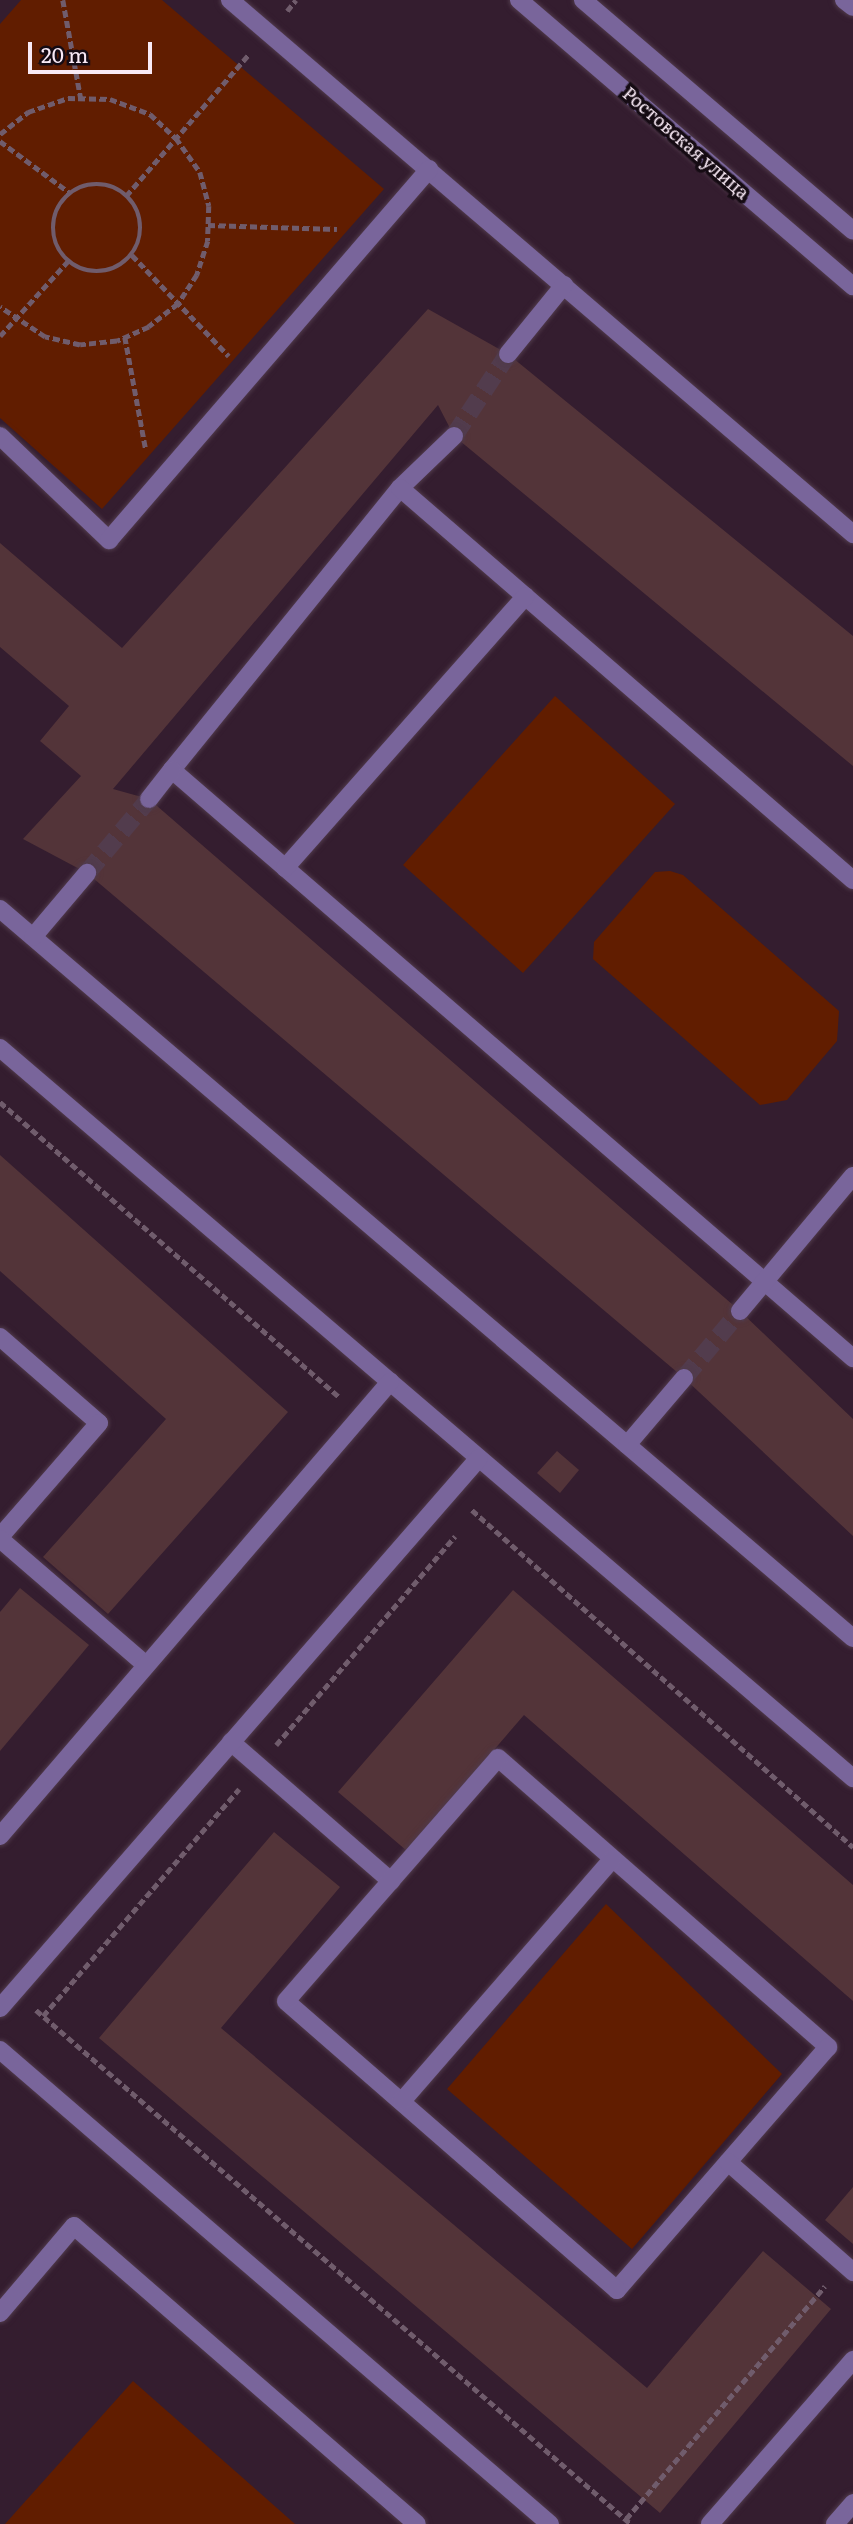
<!DOCTYPE html>
<meta charset="utf-8">
<style>
body{margin:0}
#map{position:relative;width:853px;height:2524px;overflow:hidden;background:#341d2f;font-family:Literata,serif}
div>[style]{position:absolute}
[style*='--x']{left:calc(var(--x)*1px);top:calc(var(--y)*1px);width:calc(var(--w)*1px);rotate:calc(var(--a)*1deg)}
.green>*{inset:0;background:#611d00}
.building>*{inset:0;background:#533439}
.minor-tunnel>*{height:18px;margin-top:-9px;transform-origin:0;background:repeating-linear-gradient(90deg,#523c4d 0 18px,transparent 0 27px)}
.path>*{height:4.5px;margin-top:-2.25px;transform-origin:0;background:repeating-linear-gradient(90deg,#705c6c 0 7px,transparent 0 10.5px)}
.path>.ring{margin:-2.25px;padding:0;box-sizing:content-box;background:none;border:4.5px solid #705c6c;border-radius:50%}
.roads{filter:drop-shadow(0 0 2px #503a4b) drop-shadow(0 0 2px #503a4b)}
.minor>*{height:18px;margin:-9px;padding:0 9px;transform-origin:9px;border-radius:9px;background:#79659b}
span{translate:-50% -50%;white-space:nowrap;text-align:center;line-height:1.15;-webkit-text-stroke:7px #150b13;paint-order:stroke}
.street-label{font-size:18px;color:#f9eaf6}
.scale{position:absolute;left:28px;top:42px;width:124px;height:32px;box-sizing:border-box;border:4px solid #f9eaf6;border-top:0;padding-left:9px;font-size:21px;line-height:24px;white-space:nowrap;color:#f9eaf6;-webkit-text-stroke:5px #150b13;paint-order:stroke}
</style>
<div id="map">
<div class="green">
<div style="clip-path:polygon(21px 0,162px 0,384px 189px,102px 509px,0 418px,0 24px)"></div>
<div style="clip-path:polygon(555px 696px,675px 804px,523px 973px,403px 865px)"></div>
<div style="clip-path:polygon(670px 871px,683px 875px,839px 1011px,837px 1041px,787px 1100px,760px 1105px,593px 959px,594px 942px,655px 872px)"></div>
<div style="clip-path:polygon(606px 1904px,782px 2074px,632px 2249px,447px 2089px)"></div>
<div style="clip-path:polygon(133px 2381px,295px 2524px,5px 2524px)"></div>
</div>
<div class="building">
<div style="clip-path:polygon(428px 309px,508px 354px,853px 636px,853px 766px,454px 436px,438px 405px,113px 789px,149px 799px,740px 1311px,853px 1419px,853px 1536px,684px 1378px,87px 873px,23px 839px,81px 776px,40px 741px,69px 706px,0 647px,0 543px,122px 648px)"></div>
<div style="clip-path:polygon(0 1155px,288px 1412px,108px 1614px,43px 1557px,166px 1419px,0 1271px)"></div>
<div style="clip-path:polygon(557px 1451px,579px 1470px,560px 1493px,537px 1473px)"></div>
<div style="clip-path:polygon(20px 1588px,89px 1645px,0 1751px,0 1612px)"></div>
<div style="clip-path:polygon(513px 1590px,853px 1885px,853px 2001px,524px 1715px,407px 1851px,338px 1792px)"></div>
<div style="clip-path:polygon(274px 1832px,340px 1887px,221px 2028px,647px 2388px,763px 2251px,831px 2309px,660px 2513px,99px 2038px)"></div>
<div style="clip-path:polygon(853px 2187px,853px 2244px,825px 2220px)"></div>
</div>
<div class="minor-tunnel">
<div style="--x:454;--y:436;--w:98;--a:-56.6"></div>
<div style="--x:87;--y:873;--w:97;--a:-50"></div>
<div style="--x:684;--y:1378;--w:87;--a:-50.1"></div>
</div>
<div class="path">
<div style="--x:63;--y:0;--w:101;--a:79.7"></div>
<div style="--x:287;--y:11;--w:14;--a:-51"></div>
<div style="--x:0;--y:134;--w:36;--a:-38"></div>
<div style="--x:28;--y:112;--w:42;--a:-19.3"></div>
<div style="--x:68;--y:98;--w:42;--a:1.4"></div>
<div style="--x:110;--y:99;--w:43;--a:20.6"></div>
<div style="--x:150;--y:114;--w:35;--a:43"></div>
<div style="--x:176;--y:138;--w:42;--a:54.8"></div>
<div style="--x:200;--y:172;--w:35;--a:75"></div>
<div style="--x:209;--y:206;--w:35;--a:92"></div>
<div style="--x:208;--y:241;--w:36;--a:108"></div>
<div style="--x:197;--y:275;--w:35;--a:123"></div>
<div style="--x:178;--y:304;--w:37;--a:142"></div>
<div style="--x:149;--y:327;--w:35;--a:156"></div>
<div style="--x:117;--y:341;--w:37;--a:174"></div>
<div style="--x:80;--y:345;--w:36;--a:-167"></div>
<div style="--x:45;--y:337;--w:54;--a:-146.3"></div>
<div style="--x:0;--y:141;--w:87;--a:36.6"></div>
<div class="ring" style="left:53px;top:184px;width:83.5px;height:83.5px"></div>
<div style="--x:126;--y:196;--w:188;--a:-49.1"></div>
<div style="--x:208;--y:225;--w:129;--a:1.8"></div>
<div style="--x:132;--y:255;--w:140;--a:46.2"></div>
<div style="--x:0;--y:336;--w:101;--a:-47.8"></div>
<div style="--x:125;--y:337;--w:115;--a:79.5"></div>
<div style="--x:0;--y:1102;--w:451;--a:41"></div>
<div style="--x:472;--y:1510;--w:509;--a:41.49"></div>
<div style="--x:276;--y:1745;--w:275;--a:-49.4"></div>
<div style="--x:36;--y:2010;--w:786;--a:40.82"></div>
<div style="--x:43;--y:2016;--w:300;--a:-49.2"></div>
<div style="--x:626;--y:2519;--w:306;--a:-49.5"></div>
</div>
<div class="roads">
<div class="minor">
<div style="--x:230;--y:0;--w:821;--a:40.6"></div>
<div style="--x:519;--y:0;--w:440;--a:40.6"></div>
<div style="--x:583;--y:0;--w:355;--a:40.5"></div>
<div style="--x:844;--y:0;--w:11;--a:38"></div>
<div style="--x:508;--y:354;--w:89;--a:-50.9"></div>
<div style="--x:0;--y:436;--w:151;--a:43.7"></div>
<div style="--x:109;--y:540;--w:490;--a:-49.2"></div>
<div style="--x:454;--y:436;--w:75;--a:136.1"></div>
<div style="--x:400;--y:488;--w:363;--a:129"></div>
<div style="--x:172;--y:770;--w:900;--a:40.81"></div>
<div style="--x:400;--y:488;--w:599;--a:40.87"></div>
<div style="--x:149;--y:799;--w:37;--a:-52"></div>
<div style="--x:285;--y:868;--w:363;--a:-48.5"></div>
<div style="--x:0;--y:909;--w:1122;--a:40.52"></div>
<div style="--x:33;--y:937;--w:84;--a:-49.8"></div>
<div style="--x:0;--y:1048;--w:1123;--a:40.56"></div>
<div style="--x:740;--y:1311;--w:176;--a:-50.1"></div>
<div style="--x:0;--y:1337;--w:131;--a:41"></div>
<div style="--x:99;--y:1423;--w:151;--a:131"></div>
<div style="--x:627;--y:1445;--w:88;--a:-49.6"></div>
<div style="--x:0;--y:1539;--w:193;--a:40.8"></div>
<div style="--x:231;--y:1742;--w:212;--a:41"></div>
<div style="--x:498;--y:1758;--w:439;--a:41.2"></div>
<div style="--x:828;--y:2047;--w:322;--a:131"></div>
<div style="--x:617;--y:2290;--w:439;--a:-138.9"></div>
<div style="--x:286;--y:2001;--w:322;--a:-48.9"></div>
<div style="--x:0;--y:1836;--w:599;--a:-49.34"></div>
<div style="--x:0;--y:2008;--w:729;--a:-48.95"></div>
<div style="--x:0;--y:2050;--w:726;--a:40.76"></div>
<div style="--x:402;--y:2101;--w:320;--a:-49"></div>
<div style="--x:728;--y:2162;--w:167;--a:41.3"></div>
<div style="--x:0;--y:2313;--w:114;--a:-49.6"></div>
<div style="--x:74;--y:2226;--w:454;--a:41"></div>
<div style="--x:710;--y:2524;--w:218;--a:-48.9"></div>
<div style="--x:835;--y:2524;--w:28;--a:-49"></div>
</div>
</div>
<div class="street-label">
<span style="left:686px;top:143px;rotate:41deg">Ростовская улица</span>
</div>
<div class="scale">20 m</div>
</div>
